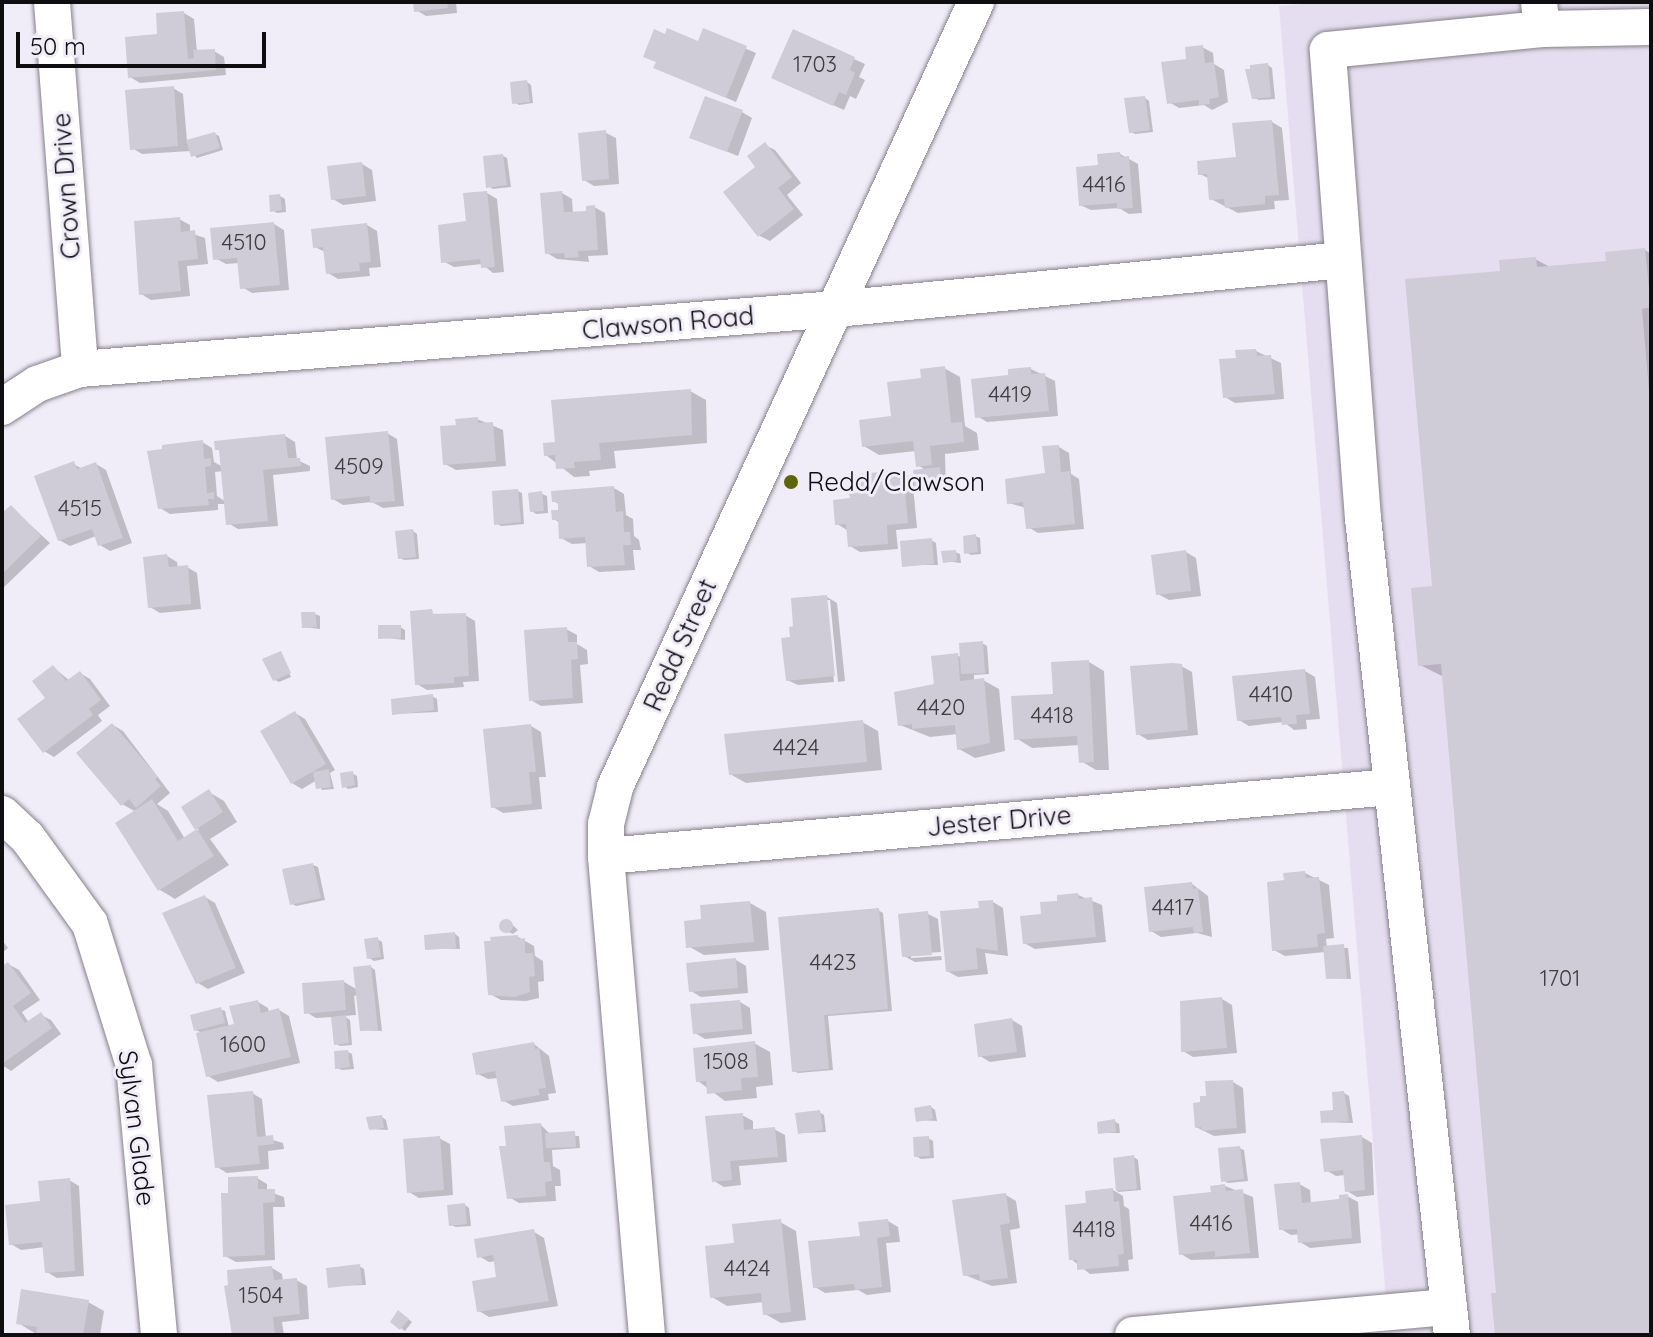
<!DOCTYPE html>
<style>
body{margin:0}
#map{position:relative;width:1653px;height:1337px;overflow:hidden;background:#f0ecf8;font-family:Quicksand,sans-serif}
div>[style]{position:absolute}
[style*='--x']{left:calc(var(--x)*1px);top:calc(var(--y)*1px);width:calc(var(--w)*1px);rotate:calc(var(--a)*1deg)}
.built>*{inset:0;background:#e5def0}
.shadow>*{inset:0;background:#0003}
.building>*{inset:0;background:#cfcbd7}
.round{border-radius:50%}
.roads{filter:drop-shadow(0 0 2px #85818b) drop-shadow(0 0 2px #85818b)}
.minor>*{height:36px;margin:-18px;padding:0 18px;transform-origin:18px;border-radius:18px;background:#fff}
.dots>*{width:22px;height:22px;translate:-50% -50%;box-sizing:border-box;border:4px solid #f0ecf8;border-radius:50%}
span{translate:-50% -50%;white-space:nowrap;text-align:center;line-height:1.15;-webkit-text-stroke:6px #f0ecf8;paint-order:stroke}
.number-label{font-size:22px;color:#3e3c42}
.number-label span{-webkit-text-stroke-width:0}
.street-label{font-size:26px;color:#0e0d10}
.poi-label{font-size:26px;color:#0e0d10}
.left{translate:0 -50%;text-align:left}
.frame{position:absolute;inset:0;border:4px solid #0e0d10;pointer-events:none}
.scale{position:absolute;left:16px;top:32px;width:250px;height:36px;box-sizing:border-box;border:4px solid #0e0d10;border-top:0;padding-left:10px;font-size:24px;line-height:28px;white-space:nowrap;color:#0e0d10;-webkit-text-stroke:6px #f0ecf8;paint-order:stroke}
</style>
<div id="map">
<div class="built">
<div style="clip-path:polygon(1327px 2px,1651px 2px,1651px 1335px,1389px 1335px,1279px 6px)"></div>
</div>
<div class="shadow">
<div style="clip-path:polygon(415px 2px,456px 2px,457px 13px,426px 16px,416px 10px)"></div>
<div style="clip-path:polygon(184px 13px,194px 19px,197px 52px,214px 51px,224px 57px,226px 75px,140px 83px,130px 77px,160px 36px)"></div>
<div style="clip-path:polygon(704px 31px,756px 53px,736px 102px,656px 67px,699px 44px)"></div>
<div style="clip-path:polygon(794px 32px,865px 64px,859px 77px,865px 80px,856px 99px,850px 96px,844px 110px,784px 83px)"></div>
<div style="clip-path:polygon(1202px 47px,1213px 53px,1214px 64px,1224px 70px,1228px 102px,1212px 110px,1204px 105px,1179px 108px,1169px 102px,1188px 61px)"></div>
<div style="clip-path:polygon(1268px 65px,1272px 68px,1275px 99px,1259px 100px,1254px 98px)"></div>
<div style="clip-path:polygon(527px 82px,531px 85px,533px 103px,519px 105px,514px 102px)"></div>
<div style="clip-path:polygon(173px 88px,183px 94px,187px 141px,215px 134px,219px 136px,223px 150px,197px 158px,191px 151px,142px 154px,132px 148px)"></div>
<div style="clip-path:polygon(1145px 98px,1149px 101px,1153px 132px,1135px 134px,1131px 132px)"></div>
<div style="clip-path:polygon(742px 112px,752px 118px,738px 156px,691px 137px)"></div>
<div style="clip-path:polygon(1272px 122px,1282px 128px,1289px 200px,1274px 201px,1275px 209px,1238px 213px,1211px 199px,1210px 179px,1200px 174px,1238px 159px)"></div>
<div style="clip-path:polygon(606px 133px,616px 138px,619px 184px,594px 186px,584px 180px)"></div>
<div style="clip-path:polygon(765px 145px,775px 150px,801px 183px,787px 195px,803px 215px,770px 241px,760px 236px,758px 167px)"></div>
<div style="clip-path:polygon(1120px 154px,1138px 164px,1142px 213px,1129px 214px,1119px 208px,1091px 210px,1080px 205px,1100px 167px)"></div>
<div style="clip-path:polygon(503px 156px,507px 158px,511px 187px,493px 189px,488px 186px)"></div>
<div style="clip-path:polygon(362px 164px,372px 170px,376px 201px,343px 205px,333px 199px)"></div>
<div style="clip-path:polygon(487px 193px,497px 199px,504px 272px,493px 273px,482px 264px,454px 267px,443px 261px)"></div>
<div style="clip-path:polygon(562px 193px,572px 199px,573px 214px,589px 212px,594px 207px,605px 213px,608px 255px,588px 256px,589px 262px,557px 259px,547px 253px)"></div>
<div style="clip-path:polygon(280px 196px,285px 199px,286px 212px,277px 213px,272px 210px)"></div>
<div style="clip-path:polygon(179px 219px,190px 225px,190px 233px,205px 238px,208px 264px,187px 266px,190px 296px,151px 300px,141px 294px)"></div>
<div style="clip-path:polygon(274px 224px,284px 230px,289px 290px,252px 293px,242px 287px,239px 263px,226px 264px,215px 258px)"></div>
<div style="clip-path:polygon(367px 225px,377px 231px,381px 267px,369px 268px,370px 276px,338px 279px,328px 273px,325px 252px,315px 247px)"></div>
<div style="clip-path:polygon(1645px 250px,1651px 254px,1651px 1335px,1497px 1335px,1498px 1294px,1444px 677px,1420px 665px,1502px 273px,1535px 259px,1550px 267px,1608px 263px)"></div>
<div style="clip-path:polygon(1256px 351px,1281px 363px,1284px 399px,1235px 403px,1225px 397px,1238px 360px)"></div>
<div style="clip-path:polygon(944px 368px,960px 377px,965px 426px,977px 433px,979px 450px,945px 454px,946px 489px,921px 491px,913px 486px,917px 528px,896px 530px,898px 549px,860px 552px,850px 546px,847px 530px,837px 524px,852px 500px,902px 472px,916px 480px,927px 471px,918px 465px,916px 451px,879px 455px,864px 446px,893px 418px,923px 380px)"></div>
<div style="clip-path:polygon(1031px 369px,1055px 381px,1058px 416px,987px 422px,977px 416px,1010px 377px)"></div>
<div style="clip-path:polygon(690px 391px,706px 400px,707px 443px,614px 451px,616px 468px,589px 471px,590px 476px,574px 477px,546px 455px)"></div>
<div style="clip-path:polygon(477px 419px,503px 430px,506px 466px,456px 470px,445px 464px)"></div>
<div style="clip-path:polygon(387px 433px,397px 439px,404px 506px,383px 508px,372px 502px,343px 505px,333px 499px)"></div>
<div style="clip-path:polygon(evenodd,285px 436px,295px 442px,297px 460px,310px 466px,310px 471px,273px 475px,278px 526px,238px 529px,228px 523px,226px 504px,218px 504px,218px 510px,170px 514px,160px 508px,202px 442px,212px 448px,214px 462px,223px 467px,221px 452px,217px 449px,285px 436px,223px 471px,226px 502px,217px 496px,215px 472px,223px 471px)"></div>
<div style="clip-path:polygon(1059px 447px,1069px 453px,1071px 474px,1079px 479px,1084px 529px,1038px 533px,1028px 527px,1026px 508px,1009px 503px,1047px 475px)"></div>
<div style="clip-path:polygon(73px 464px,83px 469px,96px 464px,106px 470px,132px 543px,110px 551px,100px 545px,96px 536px,70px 546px,59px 540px)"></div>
<div style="clip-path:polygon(614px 488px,624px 494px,626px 515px,633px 519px,634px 536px,639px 540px,641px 550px,633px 550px,635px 570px,599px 572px,589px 566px,588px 543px,572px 544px,561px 538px,560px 523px,554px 519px,561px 512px,560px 505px,554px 501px)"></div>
<div style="clip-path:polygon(518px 491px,522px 493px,524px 524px,501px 526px,496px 523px)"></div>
<div style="clip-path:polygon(542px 494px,547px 496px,548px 513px,536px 514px,532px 511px)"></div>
<div style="clip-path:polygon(11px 507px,50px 543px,2px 589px,2px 515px)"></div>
<div style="clip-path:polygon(413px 531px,417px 534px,419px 559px,404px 560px,400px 558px)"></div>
<div style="clip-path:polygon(975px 536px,980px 538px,981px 554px,971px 555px,966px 552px)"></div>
<div style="clip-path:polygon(931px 540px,936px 543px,938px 565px,904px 565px)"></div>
<div style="clip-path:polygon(955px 552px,960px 554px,961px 563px,944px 561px)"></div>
<div style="clip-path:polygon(1186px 552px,1196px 558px,1201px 596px,1169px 600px,1158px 594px)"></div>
<div style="clip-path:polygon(167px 556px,177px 562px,178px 568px,187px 567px,197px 573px,201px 609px,160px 613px,150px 607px)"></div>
<div style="clip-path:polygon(827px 597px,837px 603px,845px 681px,838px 682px,830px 600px,826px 600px,834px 682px,798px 685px,787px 680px,792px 639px)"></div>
<div style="clip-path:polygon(412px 613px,465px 615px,475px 621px,479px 681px,463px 682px,464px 687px,427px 690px,417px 684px)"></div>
<div style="clip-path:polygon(315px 614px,320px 616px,320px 629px,304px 627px)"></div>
<div style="clip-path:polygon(400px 627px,405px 630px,405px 640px,380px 637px)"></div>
<div style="clip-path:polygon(566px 629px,577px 635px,577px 644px,587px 650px,588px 664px,580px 665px,583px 703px,541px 706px,531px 700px)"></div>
<div style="clip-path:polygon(982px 643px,987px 646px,989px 674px,974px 675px,974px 681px,983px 680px,999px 689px,1005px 751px,975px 758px,959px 749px,958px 734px,930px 737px,900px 725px,957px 655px,962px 658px)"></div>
<div style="clip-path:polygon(280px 654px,291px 677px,279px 682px,275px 680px)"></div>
<div style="clip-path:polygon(1089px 662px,1104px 671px,1109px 770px,1096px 770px,1081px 761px,1080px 745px,1032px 748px,1016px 738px)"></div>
<div style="clip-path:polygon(1181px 666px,1192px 672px,1198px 735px,1148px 740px,1138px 734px)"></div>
<div style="clip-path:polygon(53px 667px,70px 681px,80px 673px,90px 679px,110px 706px,98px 715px,102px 721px,54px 757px,44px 751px)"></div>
<div style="clip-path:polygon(1305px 671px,1315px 677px,1320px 719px,1306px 720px,1307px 729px,1294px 730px,1284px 722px,1249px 726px,1239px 720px)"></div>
<div style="clip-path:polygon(432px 696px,437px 699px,438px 712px,394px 714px)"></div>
<div style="clip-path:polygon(295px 713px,305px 719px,335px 770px,330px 773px,334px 789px,322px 790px,317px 780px,302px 789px,292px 783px)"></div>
<div style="clip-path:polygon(862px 722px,878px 731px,882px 770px,746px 783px,730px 774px)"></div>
<div style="clip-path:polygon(113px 725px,123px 731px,170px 793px,157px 804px,168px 811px,185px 839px,199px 830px,197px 828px,209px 792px,224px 801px,237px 822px,210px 839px,229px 865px,175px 899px,160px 890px,136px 812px,122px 804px)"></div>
<div style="clip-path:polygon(531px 726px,541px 732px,546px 777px,539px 777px,542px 809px,503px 813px,493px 807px)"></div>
<div style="clip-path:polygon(352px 773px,357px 776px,358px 787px,348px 789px,344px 786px)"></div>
<div style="clip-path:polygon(313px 865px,318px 867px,325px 900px,296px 906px,291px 903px)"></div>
<div style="clip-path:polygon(1305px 873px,1329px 885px,1334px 938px,1326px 939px,1327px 948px,1348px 948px,1351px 979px,1328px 978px,1325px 952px,1285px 956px,1274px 950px,1286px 882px)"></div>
<div style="clip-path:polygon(1192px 884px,1208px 896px,1212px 937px,1197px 933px,1161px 937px,1151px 931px)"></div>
<div style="clip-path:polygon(1078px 895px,1102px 905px,1106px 942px,1035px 949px,1024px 943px,1043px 916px,1059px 902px)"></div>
<div style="clip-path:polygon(205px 897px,215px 903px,245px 973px,208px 989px,198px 983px)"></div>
<div style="clip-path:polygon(993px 902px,1003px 908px,1008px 956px,985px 953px,988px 974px,958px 977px,947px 971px,981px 910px)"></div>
<div style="clip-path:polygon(750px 903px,766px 912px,769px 950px,704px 955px,688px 946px,703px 921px)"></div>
<div style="clip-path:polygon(878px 910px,883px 913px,892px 1011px,828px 1016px,833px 1070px,798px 1073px,794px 1071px)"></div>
<div style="clip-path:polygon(928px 914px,938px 919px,941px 952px,911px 954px,911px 958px,941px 956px,942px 960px,915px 962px,904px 956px)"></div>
<div style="clip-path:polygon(507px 920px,518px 930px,513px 934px,502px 929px,501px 924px)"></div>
<div style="clip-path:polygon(455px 934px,459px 937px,460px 949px,427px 948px)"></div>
<div style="clip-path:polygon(518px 937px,534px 946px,535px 956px,543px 961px,544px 981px,538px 982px,539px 998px,526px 1001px,501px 1000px,490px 994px)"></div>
<div style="clip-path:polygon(377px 939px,382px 942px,384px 959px,374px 961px,369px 958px)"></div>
<div style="clip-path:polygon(2px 940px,8px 948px,2px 953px)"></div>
<div style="clip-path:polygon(736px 960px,746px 966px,748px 993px,701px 997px,691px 991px)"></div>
<div style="clip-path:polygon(8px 964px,19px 970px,40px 1000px,22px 1012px,29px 1023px,41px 1015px,51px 1020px,61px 1034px,11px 1071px,2px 1065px,2px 969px)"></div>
<div style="clip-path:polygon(371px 967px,375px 970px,382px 1031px,362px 1030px,358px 995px,354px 996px,356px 1015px,344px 1016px,350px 1020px,352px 1045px,340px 1046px,335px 1043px,333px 1017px,316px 1018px,306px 1012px,344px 982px,358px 990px)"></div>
<div style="clip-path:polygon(1222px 999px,1232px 1005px,1237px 1053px,1193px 1057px,1183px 1051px)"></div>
<div style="clip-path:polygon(258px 1002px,268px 1008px,269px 1013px,279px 1010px,289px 1016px,300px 1063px,218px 1082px,208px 1076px,202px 1033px,196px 1030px,220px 1009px,225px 1011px,229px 1027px,236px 1026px)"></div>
<div style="clip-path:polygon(740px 1002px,750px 1008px,752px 1034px,705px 1039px,695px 1033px)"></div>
<div style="clip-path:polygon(1012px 1020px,1022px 1026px,1026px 1057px,990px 1062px,980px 1056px)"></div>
<div style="clip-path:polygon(754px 1043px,770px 1052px,773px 1085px,756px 1087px,757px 1098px,725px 1101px,698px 1081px)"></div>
<div style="clip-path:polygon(534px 1044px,549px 1056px,556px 1093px,548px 1094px,549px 1100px,513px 1106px,502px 1100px,498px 1078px,488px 1079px,478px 1074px)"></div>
<div style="clip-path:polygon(348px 1052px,352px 1054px,354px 1069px,342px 1070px,337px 1068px)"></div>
<div style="clip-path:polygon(1233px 1082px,1243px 1088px,1246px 1133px,1214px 1136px,1196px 1127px,1203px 1104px)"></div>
<div style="clip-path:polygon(252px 1093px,262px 1099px,266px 1138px,283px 1143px,284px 1149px,268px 1151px,269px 1169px,227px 1173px,217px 1167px)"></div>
<div style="clip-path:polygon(1344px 1093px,1349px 1096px,1353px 1123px,1323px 1122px,1336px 1111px)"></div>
<div style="clip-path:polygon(931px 1107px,935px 1110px,937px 1121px,917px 1120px)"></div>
<div style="clip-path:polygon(819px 1112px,824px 1115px,826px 1132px,800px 1133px)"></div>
<div style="clip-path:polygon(742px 1115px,753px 1121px,753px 1131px,774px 1129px,785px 1135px,787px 1162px,739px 1166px,741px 1185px,724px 1187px,714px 1181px)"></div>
<div style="clip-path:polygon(382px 1117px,386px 1120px,388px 1130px,370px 1129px)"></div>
<div style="clip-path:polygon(1114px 1121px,1119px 1124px,1120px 1133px,1100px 1133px)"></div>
<div style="clip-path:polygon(541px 1125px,551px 1135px,579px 1136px,580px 1148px,552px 1150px,553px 1166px,560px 1170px,561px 1186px,555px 1186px,556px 1201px,519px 1203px,509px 1197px,508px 1148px)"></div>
<div style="clip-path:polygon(1362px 1137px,1372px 1143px,1374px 1195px,1357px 1197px,1347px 1191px,1345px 1175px,1336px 1176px,1326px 1170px)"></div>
<div style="clip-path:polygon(439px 1138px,450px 1144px,453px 1195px,419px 1198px,409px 1192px)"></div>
<div style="clip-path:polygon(928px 1138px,933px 1141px,934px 1158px,921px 1159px,916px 1156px)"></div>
<div style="clip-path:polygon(1239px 1148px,1244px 1150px,1248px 1181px,1228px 1183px,1223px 1180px)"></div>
<div style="clip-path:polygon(1134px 1157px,1138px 1160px,1141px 1190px,1118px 1192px,1115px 1160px)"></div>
<div style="clip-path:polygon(257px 1178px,267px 1184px,267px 1191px,284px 1197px,285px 1207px,273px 1207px,275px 1260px,236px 1262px,225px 1256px,230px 1195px)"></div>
<div style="clip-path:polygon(69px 1180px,79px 1186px,84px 1276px,57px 1278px,47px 1272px,45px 1247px,21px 1250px,11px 1244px,42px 1203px)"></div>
<div style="clip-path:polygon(1299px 1184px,1310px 1190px,1311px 1204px,1342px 1201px,1347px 1196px,1358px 1202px,1361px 1243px,1310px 1248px,1300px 1242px,1300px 1234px,1291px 1235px,1281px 1229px)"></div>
<div style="clip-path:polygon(1225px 1186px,1253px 1197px,1259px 1258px,1191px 1260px,1181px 1254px,1213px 1194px)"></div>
<div style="clip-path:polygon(1113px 1190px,1123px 1196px,1124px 1206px,1129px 1209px,1133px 1259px,1128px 1260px,1129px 1271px,1090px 1274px,1071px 1259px,1088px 1205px)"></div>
<div style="clip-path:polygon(1006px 1195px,1016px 1201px,1020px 1228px,1010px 1230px,1017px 1283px,992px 1286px,965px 1275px)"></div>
<div style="clip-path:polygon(465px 1205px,469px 1208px,471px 1226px,456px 1227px,451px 1225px)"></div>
<div style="clip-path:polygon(888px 1221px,898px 1227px,900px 1242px,886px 1243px,891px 1292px,867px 1295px,858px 1290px,825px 1293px,815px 1287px,862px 1238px)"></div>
<div style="clip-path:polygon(780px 1222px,796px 1231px,806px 1320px,781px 1323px,765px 1314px,764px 1302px,727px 1306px,712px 1297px,736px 1245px)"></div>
<div style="clip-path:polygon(534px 1232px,544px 1238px,558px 1306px,489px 1317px,479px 1311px,499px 1279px,496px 1261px,489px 1262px,479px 1256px)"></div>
<div style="clip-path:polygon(359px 1266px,364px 1269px,366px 1285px,330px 1286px)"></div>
<div style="clip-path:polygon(272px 1268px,282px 1274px,283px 1281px,296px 1280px,307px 1286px,309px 1319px,282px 1322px,284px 1335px,234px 1335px,226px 1288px)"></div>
<div style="clip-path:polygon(88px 1302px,104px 1311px,100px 1335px,38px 1335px,18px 1323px)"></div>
<div style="clip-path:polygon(403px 1315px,412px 1322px,405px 1331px,401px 1328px)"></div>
</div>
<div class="building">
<div style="clip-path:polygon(413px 2px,447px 2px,448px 8px,414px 12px)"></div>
<div style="clip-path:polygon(184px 11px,188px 59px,194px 58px,193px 50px,215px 49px,216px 70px,128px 78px,125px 37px,157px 34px,156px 13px)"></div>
<div style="clip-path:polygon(667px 28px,698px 41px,703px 28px,747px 46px,726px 98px,653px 68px,656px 62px,643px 57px,654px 29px,665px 34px)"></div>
<div style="clip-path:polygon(793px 29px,855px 57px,850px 70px,855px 73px,846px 95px,839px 92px,833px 106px,771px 78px)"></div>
<div style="clip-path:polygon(1203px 45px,1205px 63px,1214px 62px,1219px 97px,1209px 99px,1210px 104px,1199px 105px,1199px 100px,1167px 104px,1161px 62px,1186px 59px,1185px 47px)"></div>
<div style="clip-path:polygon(1268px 63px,1271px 97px,1252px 99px,1245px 69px,1250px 69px,1250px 65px)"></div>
<div style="clip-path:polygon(527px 80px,530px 102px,512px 104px,510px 82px)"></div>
<div style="clip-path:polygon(174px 86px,178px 146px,130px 150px,125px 90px)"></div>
<div style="clip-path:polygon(705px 96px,743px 110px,727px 152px,689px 138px)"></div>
<div style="clip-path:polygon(1145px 96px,1150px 130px,1129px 133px,1124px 98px)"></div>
<div style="clip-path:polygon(1272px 120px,1279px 195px,1265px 196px,1265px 204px,1225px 208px,1224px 199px,1209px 200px,1207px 174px,1198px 175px,1197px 161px,1236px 157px,1232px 123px)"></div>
<div style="clip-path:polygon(606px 130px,609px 179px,582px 181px,578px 133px)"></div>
<div style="clip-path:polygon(215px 132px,220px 148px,191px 157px,186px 140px)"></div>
<div style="clip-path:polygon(765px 142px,792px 177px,778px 188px,794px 209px,758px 237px,723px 192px,755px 167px,747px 156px)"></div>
<div style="clip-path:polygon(1120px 152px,1121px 157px,1129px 156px,1133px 208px,1117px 209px,1117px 203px,1079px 206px,1076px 167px,1098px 165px,1097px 154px)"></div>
<div style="clip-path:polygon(503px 154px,507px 185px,486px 188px,483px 156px)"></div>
<div style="clip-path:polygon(362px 162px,366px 196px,331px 200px,327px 166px)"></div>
<div style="clip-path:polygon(487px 191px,495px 267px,481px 268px,480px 259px,441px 263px,438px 225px,466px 221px,463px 193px)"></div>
<div style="clip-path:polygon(562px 191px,564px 212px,586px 211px,586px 206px,595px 205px,598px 250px,578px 251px,579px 257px,565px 258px,564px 253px,545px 254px,540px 193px)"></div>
<div style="clip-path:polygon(280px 194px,282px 210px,270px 212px,269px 195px)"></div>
<div style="clip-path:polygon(180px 217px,181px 232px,195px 230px,198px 259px,178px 261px,181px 291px,139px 295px,134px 221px)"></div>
<div style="clip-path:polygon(274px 222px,280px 285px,240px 289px,237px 258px,213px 260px,210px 228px)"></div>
<div style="clip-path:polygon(367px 223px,371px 262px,359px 263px,360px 271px,326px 274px,323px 247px,313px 248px,311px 229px)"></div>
<div style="clip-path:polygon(1645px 248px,1651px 307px,1642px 309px,1651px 413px,1651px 1335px,1495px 1335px,1491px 1293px,1496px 1293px,1441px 664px,1418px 666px,1411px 588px,1432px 586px,1405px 279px,1500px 271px,1499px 260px,1536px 257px,1537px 267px,1606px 261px,1605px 252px)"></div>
<div style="clip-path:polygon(1256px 349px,1257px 356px,1271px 355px,1275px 394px,1223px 398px,1219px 359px,1236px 358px,1235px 350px)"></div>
<div style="clip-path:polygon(945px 366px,951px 423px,962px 422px,964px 442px,930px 446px,932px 465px,916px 467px,913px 441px,862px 447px,859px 420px,891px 416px,887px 382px,921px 378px,920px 369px)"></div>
<div style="clip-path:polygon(1031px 367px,1031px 374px,1045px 373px,1049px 411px,975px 418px,971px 379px,1008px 375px,1008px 369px)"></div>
<div style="clip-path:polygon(691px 389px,692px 435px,599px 443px,601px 460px,574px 462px,575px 468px,556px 469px,555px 455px,544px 456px,543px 443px,555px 442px,551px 400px)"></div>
<div style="clip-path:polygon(478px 417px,478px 423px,493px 422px,496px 461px,443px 465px,440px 426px,456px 425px,455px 419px)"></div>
<div style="clip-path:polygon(388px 431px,395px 501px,370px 503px,370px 496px,331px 500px,325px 437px)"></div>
<div style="clip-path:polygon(285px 434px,288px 458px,300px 458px,301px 466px,263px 470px,268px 521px,226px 525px,219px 450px,215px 450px,214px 441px)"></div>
<div style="clip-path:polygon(203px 440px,204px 459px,211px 458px,211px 466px,205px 467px,207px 493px,214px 492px,214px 499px,208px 499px,209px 505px,158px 509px,147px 451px,162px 449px,162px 445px)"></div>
<div style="clip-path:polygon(1059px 445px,1061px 472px,1070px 471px,1075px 524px,1026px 529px,1023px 502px,1007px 504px,1005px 479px,1045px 473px,1042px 446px)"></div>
<div style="clip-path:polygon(74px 461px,77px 469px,96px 462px,123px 538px,98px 546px,92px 529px,58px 541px,34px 476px)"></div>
<div style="clip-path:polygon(940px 467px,942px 487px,915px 489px,913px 470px)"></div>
<div style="clip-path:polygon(903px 470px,908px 523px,887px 525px,888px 544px,848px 547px,846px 524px,835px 525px,833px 500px,850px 498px,849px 494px,860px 492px,859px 474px)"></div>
<div style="clip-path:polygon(614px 486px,616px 512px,623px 511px,624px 532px,630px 532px,631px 545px,623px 545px,625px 565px,587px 567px,585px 537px,559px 539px,558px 520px,552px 520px,551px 510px,558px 510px,558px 502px,552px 502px,551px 491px)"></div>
<div style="clip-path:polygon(518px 489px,521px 522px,494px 525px,492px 491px)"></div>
<div style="clip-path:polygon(542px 491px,544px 511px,530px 512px,528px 493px)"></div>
<div style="clip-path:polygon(11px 505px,41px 536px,2px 574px,2px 513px)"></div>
<div style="clip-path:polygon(413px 529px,416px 557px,398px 559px,395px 531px)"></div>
<div style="clip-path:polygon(976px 534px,978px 552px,964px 554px,963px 536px)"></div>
<div style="clip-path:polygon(932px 538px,934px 564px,902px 567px,900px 541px)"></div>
<div style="clip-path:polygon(956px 550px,957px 561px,943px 563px,941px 551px)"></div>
<div style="clip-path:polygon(1186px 550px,1191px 591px,1156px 595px,1151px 555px)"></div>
<div style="clip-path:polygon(167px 554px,169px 567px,188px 565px,191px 604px,148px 608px,143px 557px)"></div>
<div style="clip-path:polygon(827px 595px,835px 676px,786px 681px,781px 638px,790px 637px,789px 627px,793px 626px,791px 598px)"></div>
<div style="clip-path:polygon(432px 609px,433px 614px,466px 613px,469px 676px,454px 677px,454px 683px,415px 685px,410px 611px)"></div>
<div style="clip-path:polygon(301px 612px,315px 612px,317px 627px,302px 628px)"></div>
<div style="clip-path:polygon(378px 625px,401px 625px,401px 638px,378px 639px)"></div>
<div style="clip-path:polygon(567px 627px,568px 642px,577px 642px,578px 659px,571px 660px,573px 698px,529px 701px,524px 630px)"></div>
<div style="clip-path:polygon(983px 641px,985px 673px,961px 674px,959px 643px)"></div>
<div style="clip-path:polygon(281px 651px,291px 673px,273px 681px,262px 659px)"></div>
<div style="clip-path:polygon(958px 653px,960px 681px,984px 678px,990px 743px,957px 750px,955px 725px,912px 729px,912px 724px,898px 726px,894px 692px,934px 684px,931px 656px)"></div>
<div style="clip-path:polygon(1089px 660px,1094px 762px,1079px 763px,1077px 736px,1014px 740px,1011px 696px,1053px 694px,1051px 662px)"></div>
<div style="clip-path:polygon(1172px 663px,1182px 664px,1188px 730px,1136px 735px,1130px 666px)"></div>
<div style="clip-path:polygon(53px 665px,66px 681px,80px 671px,101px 700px,89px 709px,93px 715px,43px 753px,17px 719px,45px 698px,32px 681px)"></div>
<div style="clip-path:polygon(1305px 669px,1310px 714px,1296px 715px,1297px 724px,1293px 724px,1282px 725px,1281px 717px,1237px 721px,1232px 676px)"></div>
<div style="clip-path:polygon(433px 694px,434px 710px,392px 715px,391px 699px)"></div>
<div style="clip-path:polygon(295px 711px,326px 764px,291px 784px,260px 731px)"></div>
<div style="clip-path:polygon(863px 720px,867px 762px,729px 775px,724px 734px)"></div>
<div style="clip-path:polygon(112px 723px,158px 777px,155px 779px,161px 786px,136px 808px,129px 799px,121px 806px,76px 753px)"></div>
<div style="clip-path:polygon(531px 724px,536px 772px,529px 772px,532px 804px,491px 808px,483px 729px)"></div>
<div style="clip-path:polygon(329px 769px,331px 787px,316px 789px,313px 772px)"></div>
<div style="clip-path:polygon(353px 771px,355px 785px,342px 788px,340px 773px)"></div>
<div style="clip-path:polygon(209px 789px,223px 812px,195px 830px,181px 807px)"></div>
<div style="clip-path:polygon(152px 799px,178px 841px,197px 829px,214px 856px,158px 891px,115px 823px)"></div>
<div style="clip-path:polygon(313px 863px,321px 898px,290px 905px,282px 869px)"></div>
<div style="clip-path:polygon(1305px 871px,1306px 878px,1319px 877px,1325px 933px,1317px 934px,1318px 947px,1272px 951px,1267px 882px,1284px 880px,1283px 873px)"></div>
<div style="clip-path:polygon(1192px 882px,1193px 889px,1198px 888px,1203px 932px,1194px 933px,1193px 927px,1149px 932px,1144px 887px)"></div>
<div style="clip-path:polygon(1078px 893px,1079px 899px,1092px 897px,1096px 937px,1023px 944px,1020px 916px,1041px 914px,1040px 902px,1057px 901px,1057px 895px)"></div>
<div style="clip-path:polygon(205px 895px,236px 968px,196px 984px,162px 913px)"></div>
<div style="clip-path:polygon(993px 900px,998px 951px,976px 948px,978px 969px,946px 972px,940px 911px,979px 908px,978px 901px)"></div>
<div style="clip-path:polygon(750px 901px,754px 942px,686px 948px,684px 921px,701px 919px,700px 905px)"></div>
<div style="clip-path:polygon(879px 908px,888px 1009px,824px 1015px,829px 1069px,792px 1072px,778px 917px)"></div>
<div style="clip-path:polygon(928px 911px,932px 955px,902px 957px,898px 914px)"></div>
<div class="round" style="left:499px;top:919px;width:14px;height:14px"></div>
<div style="clip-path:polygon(455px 932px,456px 948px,425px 950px,424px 935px)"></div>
<div style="clip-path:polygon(518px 935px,518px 939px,525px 938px,525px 953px,533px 953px,535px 976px,529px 977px,530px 992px,515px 997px,488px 995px,484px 941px,491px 941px,490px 937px)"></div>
<div style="clip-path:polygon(378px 937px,381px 957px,367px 959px,364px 939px)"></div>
<div style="clip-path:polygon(1344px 944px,1347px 978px,1326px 979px,1323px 946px)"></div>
<div style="clip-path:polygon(736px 958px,738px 988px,689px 992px,686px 963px)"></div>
<div style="clip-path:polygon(8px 962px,31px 993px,13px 1006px,25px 1023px,41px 1012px,52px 1028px,2px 1064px,2px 966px)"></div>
<div style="clip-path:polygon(371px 965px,378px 1030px,360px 1031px,353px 967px)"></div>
<div style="clip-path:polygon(344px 980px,346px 1010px,304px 1014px,302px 983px)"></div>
<div style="clip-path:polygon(1222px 997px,1227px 1048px,1181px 1052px,1180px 1001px)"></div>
<div style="clip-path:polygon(258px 1000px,261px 1013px,279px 1008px,291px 1057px,206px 1077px,196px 1033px,234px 1024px,229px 1006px)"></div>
<div style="clip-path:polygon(740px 1000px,743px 1029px,693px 1034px,690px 1004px)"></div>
<div style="clip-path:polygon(221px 1007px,225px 1023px,194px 1031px,190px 1015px)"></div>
<div style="clip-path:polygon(346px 1015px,349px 1043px,334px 1045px,331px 1017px)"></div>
<div style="clip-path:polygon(1012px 1018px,1017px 1052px,978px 1057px,974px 1024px)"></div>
<div style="clip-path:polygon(755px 1041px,758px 1077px,741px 1078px,742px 1090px,707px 1094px,706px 1081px,696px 1082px,693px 1048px)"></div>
<div style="clip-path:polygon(534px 1042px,535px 1049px,539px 1048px,546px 1088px,538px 1089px,540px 1095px,501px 1102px,495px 1071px,476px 1075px,472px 1053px)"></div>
<div style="clip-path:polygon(348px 1050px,350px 1067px,335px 1069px,334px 1051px)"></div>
<div style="clip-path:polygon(1233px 1080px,1237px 1128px,1202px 1131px,1201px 1127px,1195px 1128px,1193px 1103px,1200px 1102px,1200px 1096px,1206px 1096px,1205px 1081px)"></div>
<div style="clip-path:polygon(253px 1091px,257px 1137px,273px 1135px,274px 1144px,258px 1146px,260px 1164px,215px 1168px,207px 1095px)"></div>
<div style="clip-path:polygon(1344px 1091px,1349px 1121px,1321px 1123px,1320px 1111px,1333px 1110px,1332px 1092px)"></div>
<div style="clip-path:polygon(931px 1105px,933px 1119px,916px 1122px,914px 1108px)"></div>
<div style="clip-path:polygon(820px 1110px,823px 1130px,798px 1134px,795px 1113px)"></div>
<div style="clip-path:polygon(743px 1113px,744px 1130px,775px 1127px,778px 1157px,730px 1161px,732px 1180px,712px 1182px,705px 1116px)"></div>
<div style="clip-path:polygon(382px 1115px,384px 1128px,369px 1130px,366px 1117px)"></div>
<div style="clip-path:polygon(1115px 1119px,1116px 1132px,1098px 1134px,1097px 1122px)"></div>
<div style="clip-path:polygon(541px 1123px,544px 1162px,550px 1162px,552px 1181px,545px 1182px,546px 1196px,507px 1199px,499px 1146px,506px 1146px,504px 1126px)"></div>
<div style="clip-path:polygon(575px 1131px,576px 1147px,546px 1148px,545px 1133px)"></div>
<div style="clip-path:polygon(1362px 1135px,1365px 1190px,1345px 1192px,1343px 1170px,1324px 1172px,1320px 1139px)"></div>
<div style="clip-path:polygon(440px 1136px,444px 1190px,407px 1193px,403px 1139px)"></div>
<div style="clip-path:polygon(929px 1136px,930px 1156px,914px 1157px,913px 1137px)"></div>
<div style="clip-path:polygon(1240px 1146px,1244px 1179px,1221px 1182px,1218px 1148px)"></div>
<div style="clip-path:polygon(1134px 1155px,1137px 1189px,1116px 1191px,1113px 1158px)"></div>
<div style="clip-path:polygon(258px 1176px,258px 1189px,275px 1189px,275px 1202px,263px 1203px,265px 1255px,223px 1257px,221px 1193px,228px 1193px,228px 1177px)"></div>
<div style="clip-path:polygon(70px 1178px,75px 1271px,45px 1273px,42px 1242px,9px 1245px,5px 1205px,40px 1201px,38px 1181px)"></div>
<div style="clip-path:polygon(1300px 1182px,1302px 1203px,1339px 1199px,1339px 1195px,1348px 1194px,1352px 1238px,1298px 1243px,1297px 1229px,1279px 1230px,1274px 1184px)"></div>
<div style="clip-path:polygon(1225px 1184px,1226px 1191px,1243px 1189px,1250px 1253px,1215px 1257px,1215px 1251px,1179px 1255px,1173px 1196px,1211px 1192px,1210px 1186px)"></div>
<div style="clip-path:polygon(1113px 1188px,1114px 1202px,1119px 1201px,1124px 1254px,1118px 1255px,1119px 1266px,1077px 1270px,1077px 1260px,1069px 1260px,1065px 1205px,1086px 1203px,1085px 1191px)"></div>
<div style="clip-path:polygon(1006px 1193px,1010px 1223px,1000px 1225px,1008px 1278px,980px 1281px,979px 1274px,963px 1276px,952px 1200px)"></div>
<div style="clip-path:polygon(465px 1203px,467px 1224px,449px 1226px,447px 1205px)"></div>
<div style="clip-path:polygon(781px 1219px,791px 1312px,763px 1315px,761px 1293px,710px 1298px,705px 1246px,734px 1243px,732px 1224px)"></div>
<div style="clip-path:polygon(888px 1219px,890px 1236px,877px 1238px,882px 1287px,855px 1290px,854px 1284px,813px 1288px,808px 1241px,860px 1236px,858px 1222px)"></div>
<div style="clip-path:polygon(534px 1229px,549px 1301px,477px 1312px,472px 1281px,496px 1277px,493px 1255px,477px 1258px,474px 1239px)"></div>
<div style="clip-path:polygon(360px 1264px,362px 1284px,328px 1288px,326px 1268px)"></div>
<div style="clip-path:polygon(272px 1266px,274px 1280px,297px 1278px,300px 1314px,273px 1317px,275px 1335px,232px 1335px,224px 1286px,228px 1285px,227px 1270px)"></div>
<div style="clip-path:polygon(21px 1289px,89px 1300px,83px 1335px,36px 1335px,37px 1327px,16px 1324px)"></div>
<div style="clip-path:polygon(398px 1310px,409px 1319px,400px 1330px,390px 1322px)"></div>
</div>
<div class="roads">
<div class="minor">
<div style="--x:52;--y:2;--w:368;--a:85.6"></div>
<div style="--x:1539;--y:2;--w:27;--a:84"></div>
<div style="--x:1542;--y:29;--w:109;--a:-1.1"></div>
<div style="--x:2;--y:407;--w:42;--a:-33.3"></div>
<div style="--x:37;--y:384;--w:46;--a:-19.2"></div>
<div style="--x:80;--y:369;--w:758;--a:-4.54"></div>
<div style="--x:836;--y:309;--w:509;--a:-5.52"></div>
<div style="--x:2;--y:814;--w:34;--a:43"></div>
<div style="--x:27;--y:837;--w:107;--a:54.1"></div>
<div style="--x:90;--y:924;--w:148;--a:72.7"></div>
<div style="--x:134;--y:1065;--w:271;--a:84.7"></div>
<div style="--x:606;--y:856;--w:789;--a:-5.02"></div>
<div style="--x:647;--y:1335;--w:481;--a:-94.9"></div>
<div style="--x:606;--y:856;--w:32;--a:-90"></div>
<div style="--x:606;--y:824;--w:38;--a:-76"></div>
<div style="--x:615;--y:787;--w:864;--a:-65.3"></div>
<div style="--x:1133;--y:1335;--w:317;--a:-5.1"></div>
<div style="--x:1452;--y:1335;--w:821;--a:-96.22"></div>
<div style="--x:1363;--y:519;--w:470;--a:-94.3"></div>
<div style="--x:1328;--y:50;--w:215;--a:-5.6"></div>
</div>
</div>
<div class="dots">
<div style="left:791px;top:482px;background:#5d6709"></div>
</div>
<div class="number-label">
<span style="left:815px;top:65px">1703</span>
<span style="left:1104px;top:185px">4416</span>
<span style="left:244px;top:243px">4510</span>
<span style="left:1010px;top:395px">4419</span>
<span style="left:359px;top:467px">4509</span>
<span style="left:80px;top:509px">4515</span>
<span style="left:1271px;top:695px">4410</span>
<span style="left:941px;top:708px">4420</span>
<span style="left:1052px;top:716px">4418</span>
<span style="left:796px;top:748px">4424</span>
<span style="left:1173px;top:908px">4417</span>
<span style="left:833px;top:963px">4423</span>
<span style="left:1560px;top:979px">1701</span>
<span style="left:243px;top:1045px">1600</span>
<span style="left:726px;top:1062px">1508</span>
<span style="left:1211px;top:1224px">4416</span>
<span style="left:1094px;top:1230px">4418</span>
<span style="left:747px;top:1269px">4424</span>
<span style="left:261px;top:1296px">1504</span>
</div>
<div class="street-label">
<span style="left:66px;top:186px;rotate:-94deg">Crown Drive</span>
<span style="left:668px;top:323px;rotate:-5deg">Clawson Road</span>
<span style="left:680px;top:645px;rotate:-66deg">Redd Street</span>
<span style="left:999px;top:821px;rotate:-5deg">Jester Drive</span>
<span style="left:137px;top:1128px;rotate:83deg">Sylvan Glade</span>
</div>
<div class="poi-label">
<span class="left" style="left:807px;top:482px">Redd/Clawson</span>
</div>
<div class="frame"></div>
<div class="scale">50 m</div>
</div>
